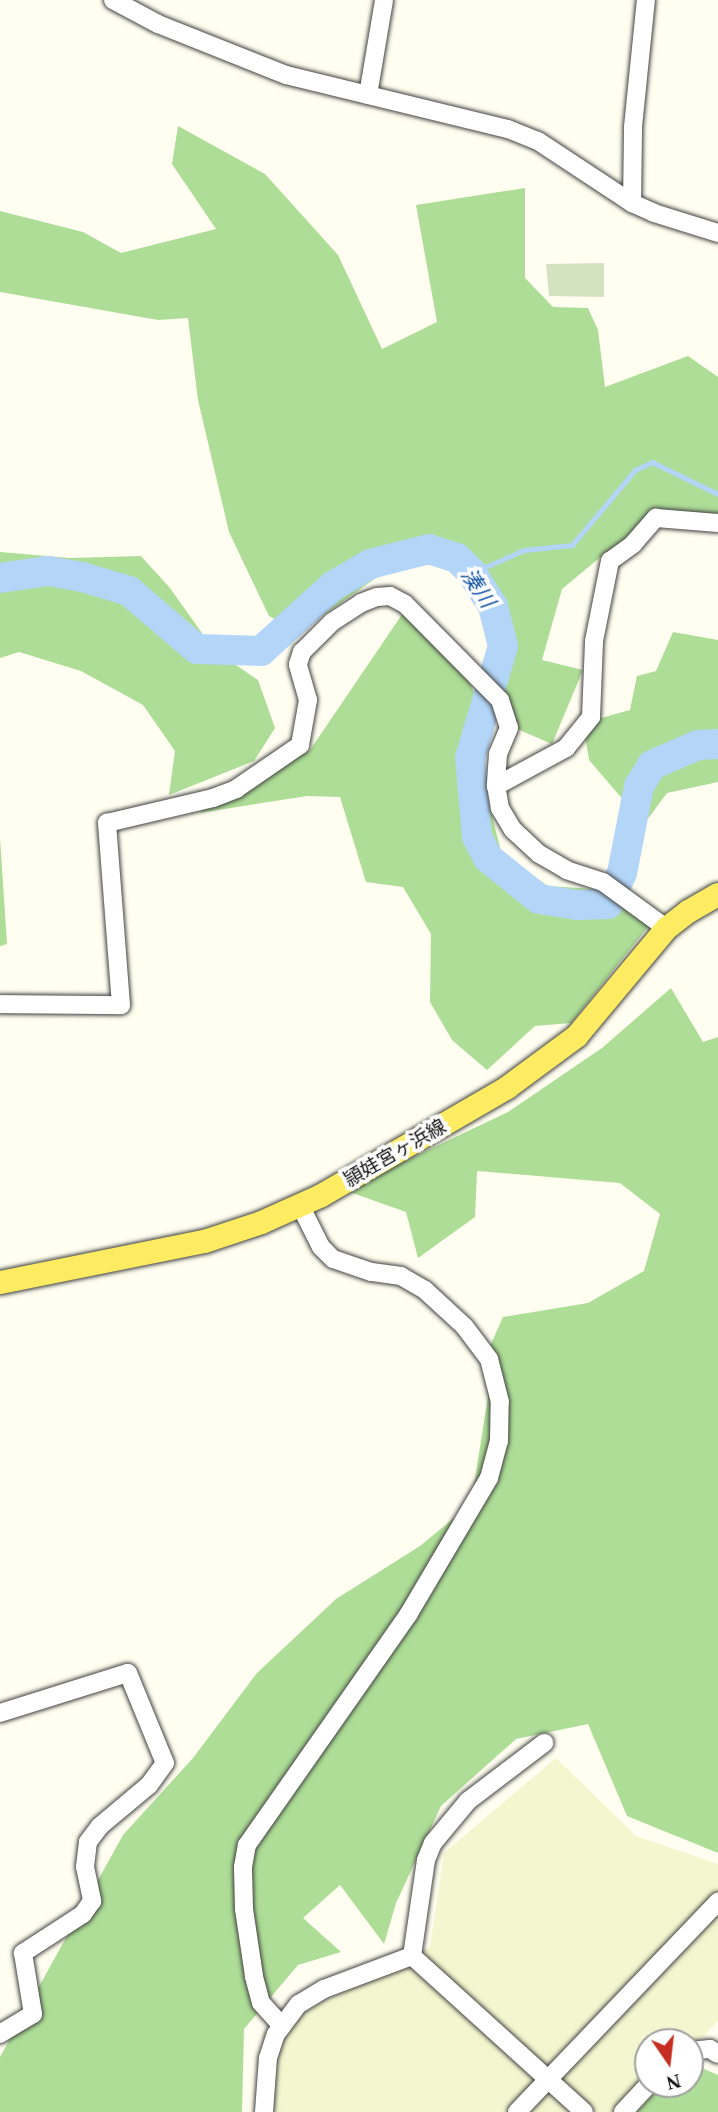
<!DOCTYPE html>
<meta charset="utf-8">
<style>
body{margin:0}
#map{position:relative;width:718px;height:2112px;overflow:hidden;background:#fffef0;font-family:"Times New Roman","Noto Sans JP",serif}
div>[style]{position:absolute}
[style*='--x']{left:calc(var(--x)*1px);top:calc(var(--y)*1px);width:calc(var(--w)*1px);rotate:calc(var(--a)*1deg)}
.farmland>*{inset:0;background:#f4f6cf}
.forest>*{inset:0;background:#addd96}
.cemetery>*{inset:0;background:#d3e2c0}
.stream>*{height:5px;margin:-2.5px;padding:0 2.5px;transform-origin:2.5px;border-radius:2.5px;background:#b3d5f8}
.river>*{height:30px;margin:-15px;padding:0 15px;transform-origin:15px;border-radius:15px;background:#b3d5f8}
.roads{filter:drop-shadow(0 0 2px #424242) drop-shadow(0 0 2px #424242)}
.minor>*{height:18px;margin:-9px;padding:0 9px;transform-origin:9px;border-radius:9px;background:#fff}
.major>*{height:23px;margin:-11.5px;padding:0 11.5px;transform-origin:11.5px;border-radius:11.5px;background:#fdec62}
span{translate:-50% -50%;white-space:nowrap;text-align:center;line-height:1.15;-webkit-text-stroke:7px #fff;paint-order:stroke}
.street-label{font-size:19px;color:#0f0f0f}
.water-label{font-size:21px;color:#1252a6;font-style:italic}
.north{position:absolute;left:634px;top:2028px;width:70px;height:70px;box-sizing:border-box;background:#fff;border:2px solid #9f9f9f;border-radius:50%;rotate:166deg;font-size:19px;font-weight:700;line-height:28px;text-align:center;color:#0f0f0f}
.north::after{content:'';display:block;margin:auto;width:24px;height:32px;background:#c52e21;clip-path:polygon(50% 0,100% 100%,50% 72%,0 100%)}
</style>
<div id="map">
<div class="farmland">
<div style="clip-path:polygon(556px 1758px,636px 1836px,718px 1864px,718px 2021px,690px 2050px,690px 2042px,648px 2042px,648px 2084px,629px 2112px,257px 2112px,263px 2033px,430px 1947px,444px 1853px)"></div>
</div>
<div class="forest">
<div style="clip-path:polygon(178px 126px,265px 174px,338px 255px,382px 349px,437px 322px,416px 205px,525px 188px,525px 278px,553px 307px,588px 308px,598px 330px,605px 387px,688px 356px,718px 377px,718px 521px,674px 514px,603px 555px,562px 589px,542px 660px,583px 670px,552px 744px,510px 726px,480px 612px,458px 560px,386px 571px,299px 632px,269px 616px,229px 532px,198px 400px,188px 318px,158px 320px,0 292px,0 211px,83px 232px,121px 253px,216px 229px,172px 164px)"></div>
<div style="clip-path:polygon(0 552px,70px 558px,141px 556px,170px 588px,214px 650px,258px 680px,275px 728px,254px 761px,169px 795px,175px 751px,143px 705px,81px 671px,19px 652px,0 658px)"></div>
<div style="clip-path:polygon(403px 613px,463px 669px,485px 715px,485px 788px,502px 855px,548px 886px,609px 890px,659px 913px,571px 1023px,535px 1026px,487px 1070px,452px 1040px,430px 1002px,431px 934px,403px 887px,366px 882px,340px 797px,307px 796px,199px 813px,310px 750px)"></div>
<div style="clip-path:polygon(673px 632px,718px 640px,718px 782px,667px 793px,644px 824px,589px 760px,583px 723px,630px 710px,637px 676px,656px 671px)"></div>
<div style="clip-path:polygon(0 838px,7px 944px,0 946px)"></div>
<div style="clip-path:polygon(671px 988px,703px 1042px,718px 1037px,718px 1853px,627px 1816px,588px 1724px,516px 1739px,441px 1806px,396px 1903px,384px 1944px,340px 1885px,303px 1918px,341px 1952px,298px 1965px,244px 2029px,242px 2112px,0 2112px,0 2057px,123px 1835px,193px 1758px,257px 1673px,336px 1599px,420px 1546px,471px 1504px,489px 1390px,487px 1353px,503px 1317px,588px 1303px,644px 1271px,660px 1214px,620px 1183px,477px 1171px,475px 1217px,418px 1258px,406px 1212px,344px 1190px,508px 1112px,602px 1048px)"></div>
<div style="clip-path:polygon(690px 2063px,718px 2075px,718px 2112px,637px 2112px,663px 2084px,690px 2084px)"></div>
</div>
<div class="cemetery">
<div style="clip-path:polygon(604px 263px,604px 297px,549px 296px,546px 264px)"></div>
</div>
<div class="stream">
<div style="--x:472;--y:573;--w:57;--a:-23.9"></div>
<div style="--x:524;--y:550;--w:48;--a:-5.9"></div>
<div style="--x:572;--y:545;--w:98;--a:-50"></div>
<div style="--x:635;--y:470;--w:19;--a:-25"></div>
<div style="--x:652;--y:462;--w:73;--a:25.9"></div>
</div>
<div class="river">
<div style="--x:0;--y:578;--w:49;--a:-8.3"></div>
<div style="--x:48;--y:571;--w:35;--a:10"></div>
<div style="--x:82;--y:577;--w:49;--a:16.6"></div>
<div style="--x:129;--y:591;--w:89;--a:40.5"></div>
<div style="--x:197;--y:649;--w:64;--a:1.8"></div>
<div style="--x:261;--y:651;--w:97;--a:-42.1"></div>
<div style="--x:333;--y:586;--w:43;--a:-30.7"></div>
<div style="--x:370;--y:564;--w:61;--a:-14.3"></div>
<div style="--x:429;--y:549;--w:29;--a:18"></div>
<div style="--x:457;--y:558;--w:21;--a:45"></div>
<div style="--x:472;--y:573;--w:39;--a:58"></div>
<div style="--x:493;--y:606;--w:41;--a:76"></div>
<div style="--x:503;--y:646;--w:117;--a:106.4"></div>
<div style="--x:470;--y:758;--w:79;--a:84.9"></div>
<div style="--x:477;--y:837;--w:24;--a:62"></div>
<div style="--x:488;--y:858;--w:65;--a:38.8"></div>
<div style="--x:539;--y:899;--w:38;--a:9"></div>
<div style="--x:577;--y:905;--w:31;--a:-2"></div>
<div style="--x:608;--y:904;--w:34;--a:-66"></div>
<div style="--x:622;--y:873;--w:89;--a:-78.9"></div>
<div style="--x:639;--y:786;--w:25;--a:-58"></div>
<div style="--x:652;--y:765;--w:50;--a:-23.5"></div>
<div style="--x:698;--y:745;--w:20;--a:-3"></div>
</div>
<div class="roads">
<div class="minor">
<div style="--x:113;--y:0;--w:51;--a:28.1"></div>
<div style="--x:158;--y:24;--w:138;--a:21.7"></div>
<div style="--x:286;--y:75;--w:228;--a:13.7"></div>
<div style="--x:508;--y:129;--w:32;--a:22"></div>
<div style="--x:538;--y:141;--w:113;--a:33.4"></div>
<div style="--x:632;--y:203;--w:24;--a:24"></div>
<div style="--x:654;--y:213;--w:67;--a:17.4"></div>
<div style="--x:368;--y:95;--w:96;--a:-80.4"></div>
<div style="--x:632;--y:203;--w:76;--a:-89.2"></div>
<div style="--x:633;--y:127;--w:128;--a:-84.2"></div>
<div style="--x:666;--y:928;--w:78;--a:-143.9"></div>
<div style="--x:603;--y:882;--w:38;--a:-162"></div>
<div style="--x:567;--y:870;--w:32;--a:-150"></div>
<div style="--x:539;--y:854;--w:35;--a:-137"></div>
<div style="--x:513;--y:830;--w:26;--a:-121"></div>
<div style="--x:500;--y:808;--w:22;--a:-100"></div>
<div style="--x:496;--y:786;--w:80;--a:-28.5"></div>
<div style="--x:566;--y:748;--w:40;--a:-51"></div>
<div style="--x:591;--y:717;--w:76;--a:-87.7"></div>
<div style="--x:594;--y:641;--w:82;--a:-78.7"></div>
<div style="--x:610;--y:561;--w:29;--a:-36"></div>
<div style="--x:633;--y:544;--w:35;--a:-49"></div>
<div style="--x:656;--y:518;--w:62;--a:4.6"></div>
<div style="--x:0;--y:1004;--w:121;--a:0.5"></div>
<div style="--x:121;--y:1005;--w:183;--a:-94.4"></div>
<div style="--x:107;--y:823;--w:109;--a:-13.3"></div>
<div style="--x:213;--y:798;--w:25;--a:-21"></div>
<div style="--x:236;--y:789;--w:78;--a:-34.5"></div>
<div style="--x:300;--y:745;--w:46;--a:-79.9"></div>
<div style="--x:308;--y:700;--w:37;--a:-106"></div>
<div style="--x:298;--y:664;--w:13;--a:-72"></div>
<div style="--x:302;--y:652;--w:42;--a:-45"></div>
<div style="--x:332;--y:622;--w:35;--a:-33"></div>
<div style="--x:361;--y:603;--w:17;--a:-21"></div>
<div style="--x:377;--y:597;--w:13;--a:-4"></div>
<div style="--x:390;--y:596;--w:17;--a:28"></div>
<div style="--x:405;--y:604;--w:135;--a:45.3"></div>
<div style="--x:500;--y:700;--w:29;--a:72"></div>
<div style="--x:509;--y:728;--w:28;--a:113"></div>
<div style="--x:498;--y:754;--w:32;--a:94"></div>
<div style="--x:0;--y:1713;--w:134;--a:-17.4"></div>
<div style="--x:128;--y:1673;--w:97;--a:67.7"></div>
<div style="--x:165;--y:1763;--w:27;--a:126"></div>
<div style="--x:149;--y:1785;--w:64;--a:140.1"></div>
<div style="--x:100;--y:1826;--w:20;--a:127"></div>
<div style="--x:88;--y:1842;--w:25;--a:97"></div>
<div style="--x:85;--y:1867;--w:35;--a:78"></div>
<div style="--x:92;--y:1901;--w:16;--a:125"></div>
<div style="--x:83;--y:1914;--w:72;--a:147"></div>
<div style="--x:23;--y:1953;--w:62;--a:80.7"></div>
<div style="--x:33;--y:2014;--w:39;--a:149"></div>
<div style="--x:412;--y:1956;--w:97;--a:-81.7"></div>
<div style="--x:426;--y:1860;--w:18;--a:-68"></div>
<div style="--x:433;--y:1843;--w:55;--a:-50.2"></div>
<div style="--x:468;--y:1801;--w:96;--a:-37.3"></div>
<div style="--x:412;--y:1956;--w:232;--a:42.2"></div>
<div style="--x:282;--y:2026;--w:31;--a:-132"></div>
<div style="--x:261;--y:2003;--w:28;--a:-105"></div>
<div style="--x:254;--y:1976;--w:68;--a:-98.5"></div>
<div style="--x:244;--y:1909;--w:42;--a:-91.4"></div>
<div style="--x:243;--y:1867;--w:22;--a:-80"></div>
<div style="--x:247;--y:1845;--w:281;--a:-55"></div>
<div style="--x:408;--y:1615;--w:159;--a:-59.4"></div>
<div style="--x:489;--y:1478;--w:38;--a:-75"></div>
<div style="--x:499;--y:1441;--w:39;--a:-89"></div>
<div style="--x:500;--y:1402;--w:44;--a:-104.3"></div>
<div style="--x:489;--y:1359;--w:41;--a:-127.1"></div>
<div style="--x:464;--y:1326;--w:53;--a:-137.3"></div>
<div style="--x:425;--y:1290;--w:28;--a:-150"></div>
<div style="--x:401;--y:1276;--w:30;--a:-172"></div>
<div style="--x:371;--y:1272;--w:40;--a:-161.1"></div>
<div style="--x:333;--y:1259;--w:17;--a:-135"></div>
<div style="--x:321;--y:1247;--w:47;--a:-116.6"></div>
<div style="--x:690;--y:2051;--w:20;--a:-6"></div>
<div style="--x:710;--y:2049;--w:9;--a:32"></div>
<div style="--x:264;--y:2112;--w:54;--a:-85.8"></div>
<div style="--x:268;--y:2058;--w:25;--a:-72"></div>
<div style="--x:276;--y:2034;--w:38;--a:-53"></div>
<div style="--x:299;--y:2004;--w:29;--a:-31"></div>
<div style="--x:324;--y:1989;--w:94;--a:-20.6"></div>
<div style="--x:517;--y:2112;--w:291;--a:-46.3"></div>
<div style="--x:623;--y:2112;--w:38;--a:-47"></div>
</div>
<div class="major">
<div style="--x:0;--y:1282;--w:208;--a:-11.4"></div>
<div style="--x:204;--y:1241;--w:60;--a:-18.4"></div>
<div style="--x:261;--y:1222;--w:66;--a:-24.2"></div>
<div style="--x:321;--y:1195;--w:215;--a:-30.1"></div>
<div style="--x:507;--y:1087;--w:86;--a:-36.5"></div>
<div style="--x:576;--y:1036;--w:141;--a:-50.2"></div>
<div style="--x:666;--y:928;--w:28;--a:-38"></div>
<div style="--x:688;--y:911;--w:34;--a:-30"></div>
</div>
</div>
<div class="street-label">
<span style="left:395px;top:1153px;rotate:-30deg">頴娃宮ヶ浜線</span>
</div>
<div class="water-label">
<span style="left:478px;top:588px;rotate:56deg">湊川</span>
</div>
<div class="north">N</div>
</div>
